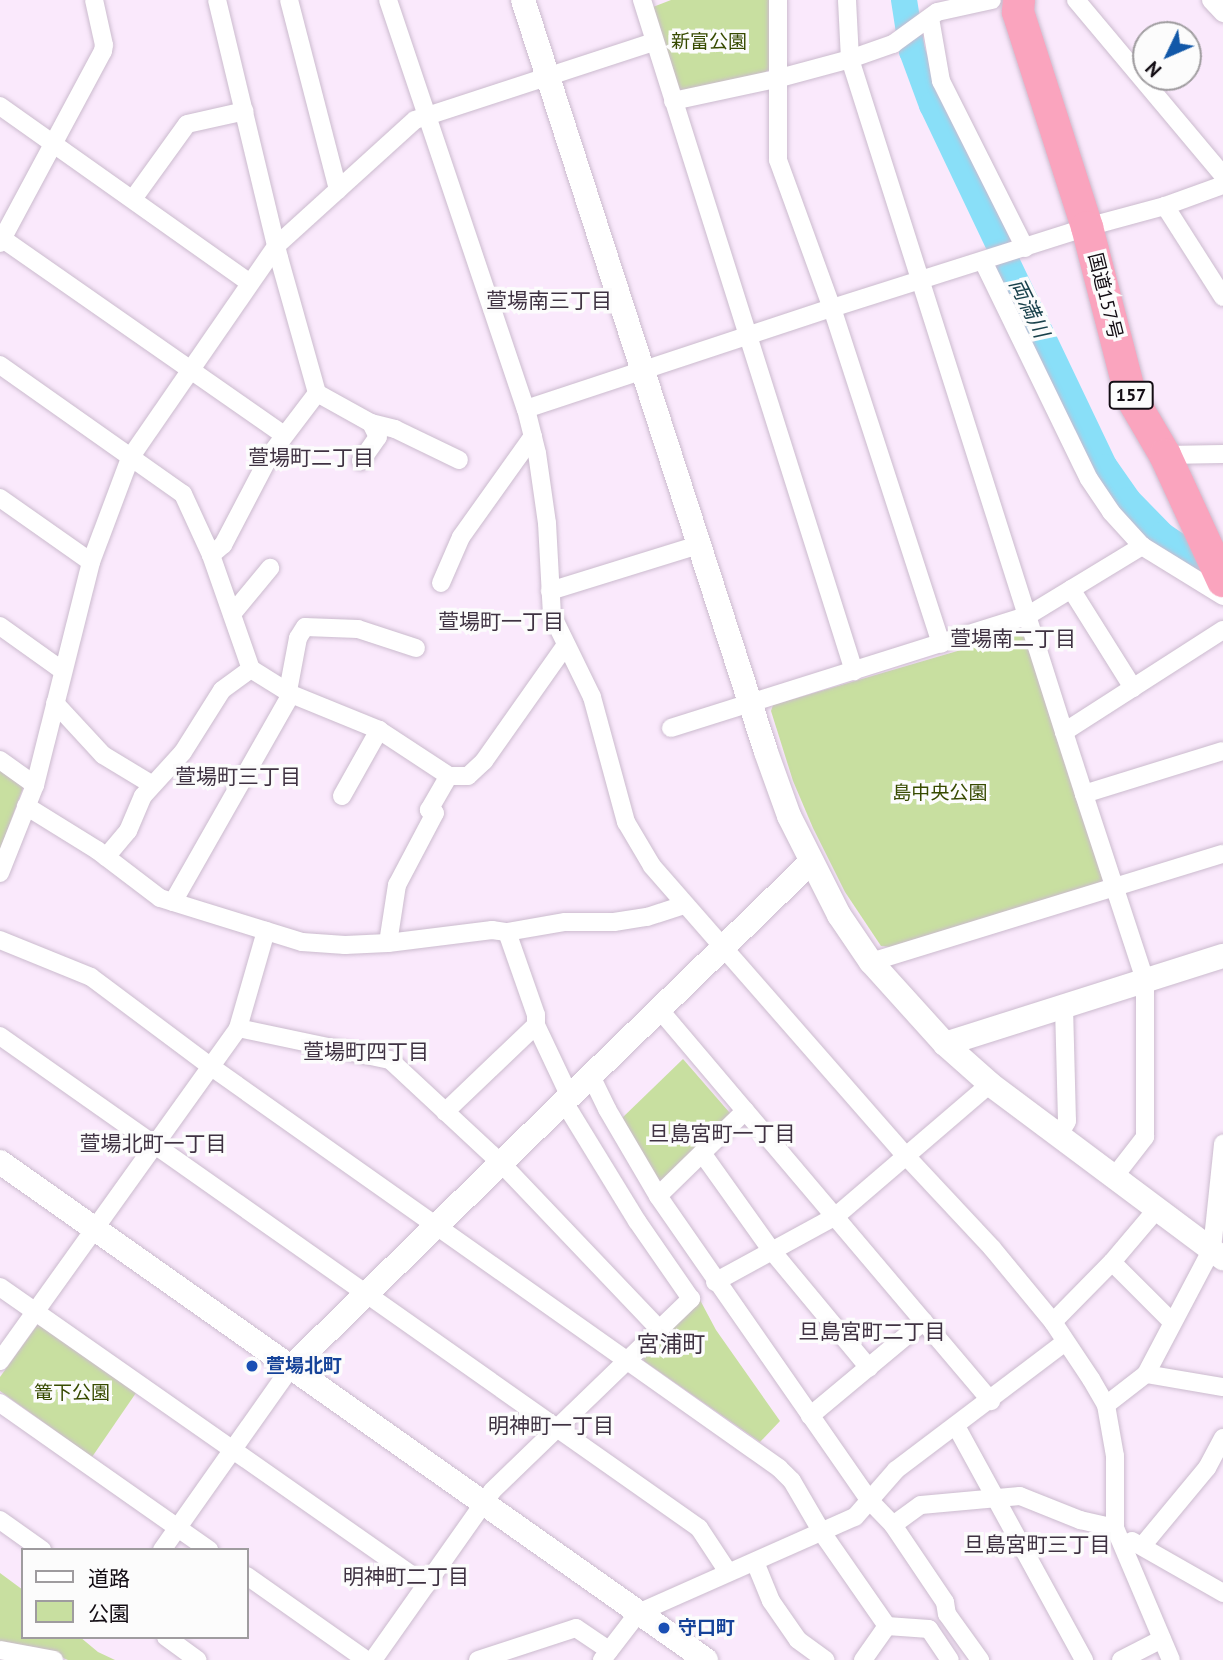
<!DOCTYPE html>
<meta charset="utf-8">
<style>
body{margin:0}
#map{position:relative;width:1223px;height:1660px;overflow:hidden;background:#fae9fc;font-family:"PT Sans","Noto Sans JP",sans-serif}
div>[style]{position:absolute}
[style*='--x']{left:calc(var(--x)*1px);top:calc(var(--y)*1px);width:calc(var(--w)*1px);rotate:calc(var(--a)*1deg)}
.green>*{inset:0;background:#c8dfa0}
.river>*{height:26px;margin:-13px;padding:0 13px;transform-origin:13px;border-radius:13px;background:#89dff8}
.roads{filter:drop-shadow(0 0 2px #cbbbce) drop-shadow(0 0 2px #cbbbce)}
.street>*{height:18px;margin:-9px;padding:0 9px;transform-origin:9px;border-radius:9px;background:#fff}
.secondary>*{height:24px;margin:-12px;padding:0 12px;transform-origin:12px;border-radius:12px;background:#fff}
.highway>*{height:32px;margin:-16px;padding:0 16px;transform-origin:16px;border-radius:16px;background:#faa4be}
.dots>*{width:19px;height:19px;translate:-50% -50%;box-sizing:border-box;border:4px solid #fcfcfc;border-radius:50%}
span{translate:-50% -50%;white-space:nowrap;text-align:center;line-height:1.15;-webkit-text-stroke:7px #fcfcfc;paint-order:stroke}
.shield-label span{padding:2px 5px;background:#fcfcfc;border:2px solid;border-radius:5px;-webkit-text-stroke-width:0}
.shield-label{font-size:18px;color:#130d14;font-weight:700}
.park-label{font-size:19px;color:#374a00}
.street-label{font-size:19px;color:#130d14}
.transit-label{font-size:19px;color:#164399;font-weight:700}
.left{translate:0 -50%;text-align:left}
.neighbourhood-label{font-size:21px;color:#3f3242}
.water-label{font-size:21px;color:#19414b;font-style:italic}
.quarter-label{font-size:23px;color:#3f3242}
.legend{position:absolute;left:21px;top:1548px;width:228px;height:91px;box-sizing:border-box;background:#fcfcfc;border:2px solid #9f9c9f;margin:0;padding:9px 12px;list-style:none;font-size:21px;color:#130d14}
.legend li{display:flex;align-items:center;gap:14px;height:35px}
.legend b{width:35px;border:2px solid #9f9c9f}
.north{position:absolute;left:1132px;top:21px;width:70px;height:70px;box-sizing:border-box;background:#fcfcfc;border:2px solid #9f9c9f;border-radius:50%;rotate:226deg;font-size:19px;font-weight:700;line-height:28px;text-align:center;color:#130d14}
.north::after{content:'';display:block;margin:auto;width:24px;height:32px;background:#1258a8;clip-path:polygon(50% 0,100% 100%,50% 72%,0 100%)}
</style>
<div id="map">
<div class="green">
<div style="clip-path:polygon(671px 0,770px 0,770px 69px,762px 74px,680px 92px,653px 7px)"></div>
<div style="clip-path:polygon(1019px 633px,1025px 636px,1104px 879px,1103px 883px,890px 947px,881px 946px,845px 892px,813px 828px,793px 781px,771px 711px,773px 705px)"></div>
<div style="clip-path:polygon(0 768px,24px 785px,0 850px)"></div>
<div style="clip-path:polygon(683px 1059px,736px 1120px,660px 1190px,621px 1119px)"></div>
<div style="clip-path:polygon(700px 1300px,716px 1330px,780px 1421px,760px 1442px,644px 1361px,643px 1356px)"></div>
<div style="clip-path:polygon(43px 1322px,138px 1390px,92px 1457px,0 1391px,0 1377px,38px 1324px)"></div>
<div style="clip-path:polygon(0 1573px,23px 1590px,23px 1637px,80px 1637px,98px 1652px,115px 1660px,68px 1660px,39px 1648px,0 1642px)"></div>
</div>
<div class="river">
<div style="--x:904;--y:0;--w:52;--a:81.1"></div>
<div style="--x:912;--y:51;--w:58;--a:69.7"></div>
<div style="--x:932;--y:105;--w:401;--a:64.5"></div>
<div style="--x:1105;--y:467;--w:40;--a:55.1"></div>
<div style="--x:1128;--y:500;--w:49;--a:45.8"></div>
<div style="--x:1162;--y:535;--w:37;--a:34"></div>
<div style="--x:1193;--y:556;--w:33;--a:25"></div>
</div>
<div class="roads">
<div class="street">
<div style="--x:289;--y:0;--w:196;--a:75.5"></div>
<div style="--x:388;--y:0;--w:432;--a:71.4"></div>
<div style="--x:526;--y:409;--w:45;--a:76"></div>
<div style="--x:537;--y:453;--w:71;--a:81.9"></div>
<div style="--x:547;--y:523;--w:92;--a:86.9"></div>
<div style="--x:552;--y:615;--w:91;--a:64"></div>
<div style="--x:592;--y:697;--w:130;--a:74.8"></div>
<div style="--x:626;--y:822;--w:51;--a:59.4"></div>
<div style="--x:652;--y:866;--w:386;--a:48.8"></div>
<div style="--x:906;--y:1156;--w:126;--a:46.9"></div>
<div style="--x:992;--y:1248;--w:96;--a:50.5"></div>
<div style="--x:1053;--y:1322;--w:69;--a:56.3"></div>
<div style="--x:1091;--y:1379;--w:30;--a:60"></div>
<div style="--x:1106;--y:1405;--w:52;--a:80"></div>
<div style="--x:1115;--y:1456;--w:72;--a:90"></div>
<div style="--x:1115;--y:1528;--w:143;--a:67"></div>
<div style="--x:642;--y:0;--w:704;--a:72.47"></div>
<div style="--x:778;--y:0;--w:160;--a:90"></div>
<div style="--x:778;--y:160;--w:158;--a:70"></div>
<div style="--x:832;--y:308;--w:353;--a:72"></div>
<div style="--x:847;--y:0;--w:59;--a:87.1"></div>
<div style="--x:850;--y:59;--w:706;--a:72.36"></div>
<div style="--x:1076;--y:0;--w:229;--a:50"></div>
<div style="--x:1211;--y:0;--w:18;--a:47"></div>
<div style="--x:930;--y:18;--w:64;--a:80.1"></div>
<div style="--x:941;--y:81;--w:187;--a:63.3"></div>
<div style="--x:673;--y:101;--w:105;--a:-12.1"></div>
<div style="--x:776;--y:79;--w:77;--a:-15.1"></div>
<div style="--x:850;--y:59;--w:46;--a:-19.2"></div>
<div style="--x:893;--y:44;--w:54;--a:-36"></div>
<div style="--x:937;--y:12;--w:56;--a:-12.3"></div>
<div style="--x:0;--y:106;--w:306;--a:35.3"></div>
<div style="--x:133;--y:199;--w:92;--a:-54.2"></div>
<div style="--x:187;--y:124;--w:59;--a:-12.6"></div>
<div style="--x:1165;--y:206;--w:108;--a:57.5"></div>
<div style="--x:0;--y:237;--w:346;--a:34.9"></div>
<div style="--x:0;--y:243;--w:218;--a:-61.8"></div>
<div style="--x:103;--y:51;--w:6;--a:-81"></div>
<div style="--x:104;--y:45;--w:46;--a:-102.5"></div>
<div style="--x:983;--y:261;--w:242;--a:64.1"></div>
<div style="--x:1089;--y:479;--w:40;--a:56"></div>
<div style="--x:1111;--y:512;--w:46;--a:47.6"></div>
<div style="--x:0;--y:365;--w:224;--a:35.2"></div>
<div style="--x:183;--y:494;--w:67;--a:65.3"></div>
<div style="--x:211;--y:555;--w:121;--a:70.7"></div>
<div style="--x:251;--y:669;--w:47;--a:32"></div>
<div style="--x:291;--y:694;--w:95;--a:22.2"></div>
<div style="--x:379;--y:730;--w:84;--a:33.3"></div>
<div style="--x:449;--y:776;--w:19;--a:0"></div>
<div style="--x:468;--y:776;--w:22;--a:-43"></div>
<div style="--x:484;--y:761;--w:141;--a:-54.8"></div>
<div style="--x:317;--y:393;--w:62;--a:29.1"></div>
<div style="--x:371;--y:423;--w:25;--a:14"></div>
<div style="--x:395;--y:429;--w:71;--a:25.8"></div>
<div style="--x:526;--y:409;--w:322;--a:-18.3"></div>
<div style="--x:832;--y:308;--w:268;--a:-17.6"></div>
<div style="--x:1087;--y:227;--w:81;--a:-15.1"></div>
<div style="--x:1165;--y:206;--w:62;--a:-19.9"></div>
<div style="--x:1165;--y:455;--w:58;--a:-1"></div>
<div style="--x:361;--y:461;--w:29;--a:-55"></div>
<div style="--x:378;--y:437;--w:16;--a:-117"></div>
<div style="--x:0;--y:498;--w:111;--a:35.1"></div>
<div style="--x:211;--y:555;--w:16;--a:-40"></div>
<div style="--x:223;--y:545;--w:102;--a:-62.4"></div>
<div style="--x:270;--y:455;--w:78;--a:-52.8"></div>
<div style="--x:317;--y:393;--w:140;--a:-105.7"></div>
<div style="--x:279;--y:258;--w:265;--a:-103.5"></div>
<div style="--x:441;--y:583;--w:50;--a:-66.5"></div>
<div style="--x:461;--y:537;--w:124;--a:-54.5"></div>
<div style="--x:1071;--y:589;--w:117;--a:57.9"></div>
<div style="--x:550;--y:591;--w:156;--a:-17.2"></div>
<div style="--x:232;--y:614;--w:60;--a:-50.4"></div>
<div style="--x:0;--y:626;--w:77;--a:35.5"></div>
<div style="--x:288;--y:691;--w:54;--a:-79.3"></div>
<div style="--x:298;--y:638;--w:13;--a:-58"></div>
<div style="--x:305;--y:627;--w:53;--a:2.2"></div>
<div style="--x:358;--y:629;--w:61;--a:18.1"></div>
<div style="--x:55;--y:703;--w:71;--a:47.3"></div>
<div style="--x:103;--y:755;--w:56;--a:31.1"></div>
<div style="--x:671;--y:728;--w:373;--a:-17.5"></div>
<div style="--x:1027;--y:616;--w:135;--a:-31.3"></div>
<div style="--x:1142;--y:546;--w:95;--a:31.7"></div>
<div style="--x:0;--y:760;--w:43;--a:35.5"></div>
<div style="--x:1084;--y:794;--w:65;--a:-107.9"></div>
<div style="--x:1064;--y:732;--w:189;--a:-32.7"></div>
<div style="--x:342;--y:796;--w:76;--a:-60.7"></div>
<div style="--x:26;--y:806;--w:84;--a:31.8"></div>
<div style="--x:97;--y:850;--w:79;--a:37.3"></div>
<div style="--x:160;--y:898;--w:149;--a:17.2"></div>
<div style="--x:302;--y:942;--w:43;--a:4"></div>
<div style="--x:345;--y:945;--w:43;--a:-2.7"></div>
<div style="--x:388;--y:943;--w:105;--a:-7.1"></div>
<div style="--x:492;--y:930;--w:15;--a:8"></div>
<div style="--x:507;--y:932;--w:59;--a:-9.8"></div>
<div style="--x:565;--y:922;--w:49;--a:0"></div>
<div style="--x:614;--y:922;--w:33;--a:-9"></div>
<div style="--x:647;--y:917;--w:40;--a:-18"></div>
<div style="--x:106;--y:857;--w:34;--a:-50"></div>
<div style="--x:128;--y:831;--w:38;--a:-67"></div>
<div style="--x:143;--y:796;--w:59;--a:-47.7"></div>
<div style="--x:183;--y:752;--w:73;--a:-57.8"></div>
<div style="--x:222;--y:690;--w:36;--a:-36"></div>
<div style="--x:0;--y:873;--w:95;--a:-68.3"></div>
<div style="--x:35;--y:785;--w:230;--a:-75.9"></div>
<div style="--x:91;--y:562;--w:111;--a:-69.4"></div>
<div style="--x:130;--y:458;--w:259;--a:-55.4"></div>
<div style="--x:277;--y:245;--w:186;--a:-42.2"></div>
<div style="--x:415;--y:120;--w:250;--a:-18.1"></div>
<div style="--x:173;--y:902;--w:239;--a:-60.4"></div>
<div style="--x:507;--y:932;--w:88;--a:70.7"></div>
<div style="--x:536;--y:1015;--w:10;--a:90"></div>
<div style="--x:0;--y:940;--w:98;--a:22.1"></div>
<div style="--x:91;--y:977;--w:149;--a:36.8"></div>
<div style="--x:210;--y:1066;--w:697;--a:35.24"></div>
<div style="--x:779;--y:1468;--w:18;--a:45"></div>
<div style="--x:792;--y:1481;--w:61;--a:59.7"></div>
<div style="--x:823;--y:1534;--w:112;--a:55.2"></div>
<div style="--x:887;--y:1626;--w:42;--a:125.2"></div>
<div style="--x:388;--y:943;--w:59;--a:-81.2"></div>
<div style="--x:397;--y:885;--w:81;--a:-62.2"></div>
<div style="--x:435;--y:813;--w:7;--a:-153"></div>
<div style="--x:429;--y:810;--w:39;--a:-60"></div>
<div style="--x:871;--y:962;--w:368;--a:-17.1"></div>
<div style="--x:659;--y:1009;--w:514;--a:49.74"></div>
<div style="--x:238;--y:1028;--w:155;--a:11.9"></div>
<div style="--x:390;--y:1060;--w:151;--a:42.9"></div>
<div style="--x:501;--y:1163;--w:231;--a:46.4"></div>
<div style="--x:0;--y:1036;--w:855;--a:35.14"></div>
<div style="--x:699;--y:1528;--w:53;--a:56.6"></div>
<div style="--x:591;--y:1076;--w:37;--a:64"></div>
<div style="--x:607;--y:1109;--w:101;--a:59.6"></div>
<div style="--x:658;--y:1196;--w:373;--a:55.2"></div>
<div style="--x:871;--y:1502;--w:32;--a:46"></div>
<div style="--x:893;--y:1525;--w:93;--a:56"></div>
<div style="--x:945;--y:1602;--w:12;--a:81"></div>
<div style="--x:947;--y:1614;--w:57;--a:54.3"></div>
<div style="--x:445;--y:1112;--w:126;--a:-43.7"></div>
<div style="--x:536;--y:1025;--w:80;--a:64.7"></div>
<div style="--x:1059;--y:1135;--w:16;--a:-60"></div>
<div style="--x:1067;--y:1121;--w:115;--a:-91.5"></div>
<div style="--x:702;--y:1153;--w:120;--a:54.5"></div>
<div style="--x:772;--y:1251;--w:152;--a:50.3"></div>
<div style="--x:1114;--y:1177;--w:51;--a:-52.2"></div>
<div style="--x:1145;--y:1137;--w:157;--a:-90"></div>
<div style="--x:1145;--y:980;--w:196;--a:-108.2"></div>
<div style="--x:1084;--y:794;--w:145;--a:-17.2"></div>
<div style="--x:658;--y:1196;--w:122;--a:-44.3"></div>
<div style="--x:1112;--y:1262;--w:83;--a:45"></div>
<div style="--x:715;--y:1282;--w:138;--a:-28.6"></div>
<div style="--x:836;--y:1216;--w:203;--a:-40.6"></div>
<div style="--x:0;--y:1287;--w:520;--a:34.97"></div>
<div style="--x:1053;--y:1322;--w:84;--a:-45.5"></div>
<div style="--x:1112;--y:1262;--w:70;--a:-49.7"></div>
<div style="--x:0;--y:1361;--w:409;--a:-54.4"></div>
<div style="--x:238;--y:1028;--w:101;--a:-73.9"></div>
<div style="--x:1146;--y:1374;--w:78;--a:9.6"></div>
<div style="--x:0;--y:1403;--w:256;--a:35.1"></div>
<div style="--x:1106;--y:1405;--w:51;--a:-37.8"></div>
<div style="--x:1146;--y:1374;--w:141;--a:-62.2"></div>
<div style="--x:1212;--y:1249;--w:106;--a:-84"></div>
<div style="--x:810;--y:1416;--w:148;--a:-39.8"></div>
<div style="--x:956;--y:1426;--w:267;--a:61.3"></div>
<div style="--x:0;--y:1520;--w:52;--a:35.5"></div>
<div style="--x:893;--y:1525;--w:34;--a:-36"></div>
<div style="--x:921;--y:1505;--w:99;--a:-5.2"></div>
<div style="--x:1020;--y:1496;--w:65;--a:21.8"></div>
<div style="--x:1080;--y:1520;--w:36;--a:13"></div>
<div style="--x:1132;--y:1541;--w:105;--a:29.7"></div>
<div style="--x:1143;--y:1545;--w:100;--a:-50.3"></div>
<div style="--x:1207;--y:1468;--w:34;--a:-62"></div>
<div style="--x:162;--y:1550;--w:224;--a:-54.8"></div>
<div style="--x:755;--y:1562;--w:42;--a:67.7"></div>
<div style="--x:771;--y:1601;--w:47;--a:55.3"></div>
<div style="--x:798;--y:1640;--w:34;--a:36"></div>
<div style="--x:247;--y:1576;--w:146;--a:35.2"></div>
<div style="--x:887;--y:1626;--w:42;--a:4.1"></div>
<div style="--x:929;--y:1629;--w:37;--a:56"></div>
<div style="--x:166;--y:1637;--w:39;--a:36"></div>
<div style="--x:0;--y:1650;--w:55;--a:10.5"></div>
<div style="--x:373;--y:1660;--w:207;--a:-54.8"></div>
<div style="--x:492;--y:1491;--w:277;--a:-44"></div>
<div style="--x:691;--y:1299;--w:95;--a:-124.7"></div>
<div style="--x:637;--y:1221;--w:140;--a:-121.5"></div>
<div style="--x:478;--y:1660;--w:103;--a:-18.1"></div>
<div style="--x:576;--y:1628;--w:40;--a:34"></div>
<div style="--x:602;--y:1660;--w:59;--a:-52.5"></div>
<div style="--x:638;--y:1613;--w:237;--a:-23.9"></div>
<div style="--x:855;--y:1517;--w:62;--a:-48.9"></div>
<div style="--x:896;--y:1470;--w:212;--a:-37.1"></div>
<div style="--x:1121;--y:1660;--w:46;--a:-27.1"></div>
</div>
<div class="secondary">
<div style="--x:523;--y:0;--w:790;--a:72.09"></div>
<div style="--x:766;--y:752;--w:68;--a:70.2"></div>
<div style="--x:789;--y:816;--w:111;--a:63.2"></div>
<div style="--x:839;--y:915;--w:57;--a:55.8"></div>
<div style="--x:871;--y:962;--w:110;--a:47.9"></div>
<div style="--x:945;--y:1044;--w:60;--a:41.6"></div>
<div style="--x:990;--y:1084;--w:291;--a:36.8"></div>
<div style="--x:945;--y:1044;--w:292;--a:-17.6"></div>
<div style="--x:0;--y:1162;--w:864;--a:35.2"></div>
<div style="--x:291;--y:1367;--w:723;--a:-44.16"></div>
</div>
<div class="highway">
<div style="--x:1019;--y:0;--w:12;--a:95"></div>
<div style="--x:1018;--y:12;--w:226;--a:72.2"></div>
<div style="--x:1087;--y:227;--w:176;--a:75.5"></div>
<div style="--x:1131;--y:397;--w:67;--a:59.6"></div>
<div style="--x:1165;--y:455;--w:139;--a:65.3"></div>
</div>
</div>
<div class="dots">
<div style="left:252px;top:1366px;background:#1a4fb4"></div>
<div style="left:664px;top:1628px;background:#1a4fb4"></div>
</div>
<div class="shield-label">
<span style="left:1131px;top:395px">157</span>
</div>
<div class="park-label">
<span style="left:709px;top:42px">新富公園</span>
<span style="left:940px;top:793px">島中央公園</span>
<span style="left:72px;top:1393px">篭下公園</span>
</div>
<div class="street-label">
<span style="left:1105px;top:296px;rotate:76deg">国道157号</span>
</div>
<div class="transit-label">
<span class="left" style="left:266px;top:1366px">萱場北町</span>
<span class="left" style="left:678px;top:1628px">守口町</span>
</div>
<div class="neighbourhood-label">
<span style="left:549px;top:301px">萱場南三丁目</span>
<span style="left:311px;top:458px">萱場町二丁目</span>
<span style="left:501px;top:622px">萱場町一丁目</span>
<span style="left:1013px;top:639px">萱場南二丁目</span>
<span style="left:238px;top:777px">萱場町三丁目</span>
<span style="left:366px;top:1052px">萱場町四丁目</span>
<span style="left:722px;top:1134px">旦島宮町一丁目</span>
<span style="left:153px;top:1144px">萱場北町一丁目</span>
<span style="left:872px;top:1332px">旦島宮町二丁目</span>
<span style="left:551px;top:1426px">明神町一丁目</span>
<span style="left:1037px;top:1545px">旦島宮町三丁目</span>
<span style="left:406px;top:1577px">明神町二丁目</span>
</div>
<div class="water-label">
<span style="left:1029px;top:308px;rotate:64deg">両満川</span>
</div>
<div class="quarter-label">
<span style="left:671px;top:1344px">宮浦町</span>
</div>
<ul class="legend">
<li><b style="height:9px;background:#fff"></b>道路</li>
<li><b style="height:19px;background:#c8dfa0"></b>公園</li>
</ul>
<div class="north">N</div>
</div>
